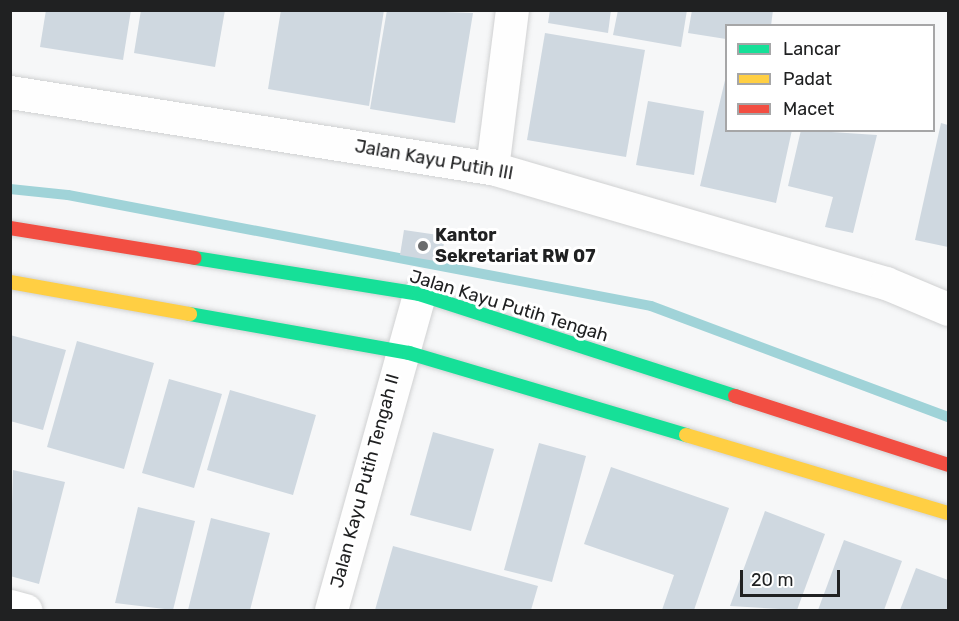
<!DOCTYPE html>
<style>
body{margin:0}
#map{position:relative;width:959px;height:621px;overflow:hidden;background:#f6f7f8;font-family:Rubik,sans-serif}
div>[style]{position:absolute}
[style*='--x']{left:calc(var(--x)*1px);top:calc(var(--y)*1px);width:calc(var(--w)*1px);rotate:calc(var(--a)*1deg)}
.stream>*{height:10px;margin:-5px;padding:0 5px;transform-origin:5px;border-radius:5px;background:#a0d3d8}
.building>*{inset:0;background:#cfd8e0}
.roads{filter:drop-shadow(0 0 2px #d0d1d2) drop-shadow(0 0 2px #d0d1d2)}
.street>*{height:33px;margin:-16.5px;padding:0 16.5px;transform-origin:16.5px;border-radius:16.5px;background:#fefefe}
.fast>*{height:14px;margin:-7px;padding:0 7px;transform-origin:7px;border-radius:7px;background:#16e098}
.slow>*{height:14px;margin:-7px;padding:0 7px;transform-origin:7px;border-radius:7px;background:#ffcf43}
.jam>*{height:14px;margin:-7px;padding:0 7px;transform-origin:7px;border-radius:7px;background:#f24e42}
.dots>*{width:16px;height:16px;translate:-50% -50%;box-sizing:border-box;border:3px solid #fff;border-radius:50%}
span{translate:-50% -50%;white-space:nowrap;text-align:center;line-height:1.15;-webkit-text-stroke:6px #fff;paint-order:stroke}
.street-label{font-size:18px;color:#202122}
.poi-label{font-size:18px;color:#202122;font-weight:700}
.left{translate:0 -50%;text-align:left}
.frame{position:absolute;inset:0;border:12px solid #202122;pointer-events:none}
.legend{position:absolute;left:725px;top:24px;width:210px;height:108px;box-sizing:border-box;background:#fff;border:2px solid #a6a6a7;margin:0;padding:8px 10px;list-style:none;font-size:18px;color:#202122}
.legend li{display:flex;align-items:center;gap:12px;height:30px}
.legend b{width:30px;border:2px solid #a6a6a7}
.scale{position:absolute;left:740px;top:570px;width:100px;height:27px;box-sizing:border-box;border:3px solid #202122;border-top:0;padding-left:8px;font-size:18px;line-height:21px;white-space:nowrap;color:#202122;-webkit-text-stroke:4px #fff;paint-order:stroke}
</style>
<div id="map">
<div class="stream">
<div style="--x:10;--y:189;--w:58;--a:5.9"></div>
<div style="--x:68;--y:195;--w:593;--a:10.78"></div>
<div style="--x:651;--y:306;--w:317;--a:20.5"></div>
</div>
<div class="building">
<div style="clip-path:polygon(46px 10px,131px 10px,123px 60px,40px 47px)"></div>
<div style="clip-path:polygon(141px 10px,225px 10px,215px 67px,134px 53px)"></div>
<div style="clip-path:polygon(281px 10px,384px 10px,369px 106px,268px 89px)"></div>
<div style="clip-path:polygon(387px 10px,473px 13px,455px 123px,370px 109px)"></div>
<div style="clip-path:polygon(550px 10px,611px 10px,608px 33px,548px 23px)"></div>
<div style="clip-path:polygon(618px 10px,687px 10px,681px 47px,613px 35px)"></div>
<div style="clip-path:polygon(692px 10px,773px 10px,771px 26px,726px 26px,726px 39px,688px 33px)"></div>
<div style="clip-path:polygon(545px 33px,645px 50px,626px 157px,527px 140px)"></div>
<div style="clip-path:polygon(726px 76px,726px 130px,792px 130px,776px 203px,700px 186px)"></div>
<div style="clip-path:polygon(648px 101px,704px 111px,694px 175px,636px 165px)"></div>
<div style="clip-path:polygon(941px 123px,948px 125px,948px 247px,915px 240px)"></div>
<div style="clip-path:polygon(801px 130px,877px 135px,853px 233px,825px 227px,833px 197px,788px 186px)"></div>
<div style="clip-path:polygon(404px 230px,445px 236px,441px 262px,400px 255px)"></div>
<div style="clip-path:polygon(10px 335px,66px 350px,43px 430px,10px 421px)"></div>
<div style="clip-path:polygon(77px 341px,154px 363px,124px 469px,47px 447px)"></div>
<div style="clip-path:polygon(169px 379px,222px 394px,194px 488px,142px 473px)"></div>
<div style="clip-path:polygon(230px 390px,316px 415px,293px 495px,207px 470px)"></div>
<div style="clip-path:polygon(433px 432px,494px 449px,471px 531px,410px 515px)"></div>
<div style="clip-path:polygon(539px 443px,586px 456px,552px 582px,504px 570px)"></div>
<div style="clip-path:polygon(611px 467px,729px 508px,694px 610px,662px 610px,674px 575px,584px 544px)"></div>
<div style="clip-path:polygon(13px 470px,65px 482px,39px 584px,10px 576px)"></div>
<div style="clip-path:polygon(138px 507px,195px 521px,173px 610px,115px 603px)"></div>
<div style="clip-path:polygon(765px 511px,825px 534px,797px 610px,730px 606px)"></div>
<div style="clip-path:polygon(211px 518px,270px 533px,250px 610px,188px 610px)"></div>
<div style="clip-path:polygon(844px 540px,902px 561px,884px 610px,818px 610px)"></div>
<div style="clip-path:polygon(393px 546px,538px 586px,531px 610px,375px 610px)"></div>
<div style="clip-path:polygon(916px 568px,948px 580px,948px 610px,900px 610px)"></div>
</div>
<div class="roads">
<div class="street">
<div style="--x:10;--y:92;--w:488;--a:9"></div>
<div style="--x:492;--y:168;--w:410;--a:16.3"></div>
<div style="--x:886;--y:283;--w:67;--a:22.8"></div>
<div style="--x:492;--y:168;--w:159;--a:-82.8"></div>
<div style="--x:10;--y:606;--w:16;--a:15"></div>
<div style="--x:331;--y:610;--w:328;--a:-74.4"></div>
</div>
<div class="fast">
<div style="--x:195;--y:258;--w:227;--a:9.1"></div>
<div style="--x:419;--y:294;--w:332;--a:17.9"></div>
<div style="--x:190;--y:314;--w:222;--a:10.1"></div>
<div style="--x:409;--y:353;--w:289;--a:16.5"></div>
</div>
<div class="slow">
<div style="--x:10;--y:282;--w:183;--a:10.1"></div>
<div style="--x:686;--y:435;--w:273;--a:16.6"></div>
</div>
<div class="jam">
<div style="--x:10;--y:228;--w:187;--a:9.2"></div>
<div style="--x:735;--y:396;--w:224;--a:17.9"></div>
</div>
</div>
<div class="dots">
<div style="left:423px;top:246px;background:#6b6c6d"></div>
</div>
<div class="street-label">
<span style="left:434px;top:160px;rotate:10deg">Jalan Kayu Putih III</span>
<span style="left:509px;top:306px;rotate:17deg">Jalan Kayu Putih Tengah</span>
<span style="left:365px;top:481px;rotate:-75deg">Jalan Kayu Putih Tengah II</span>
</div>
<div class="poi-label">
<span class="left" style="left:435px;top:246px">Kantor<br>Sekretariat RW 07</span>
</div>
<div class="frame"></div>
<ul class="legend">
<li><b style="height:8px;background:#16e098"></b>Lancar</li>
<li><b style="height:8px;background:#ffcf43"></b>Padat</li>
<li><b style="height:8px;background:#f24e42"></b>Macet</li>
</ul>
<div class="scale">20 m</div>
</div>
